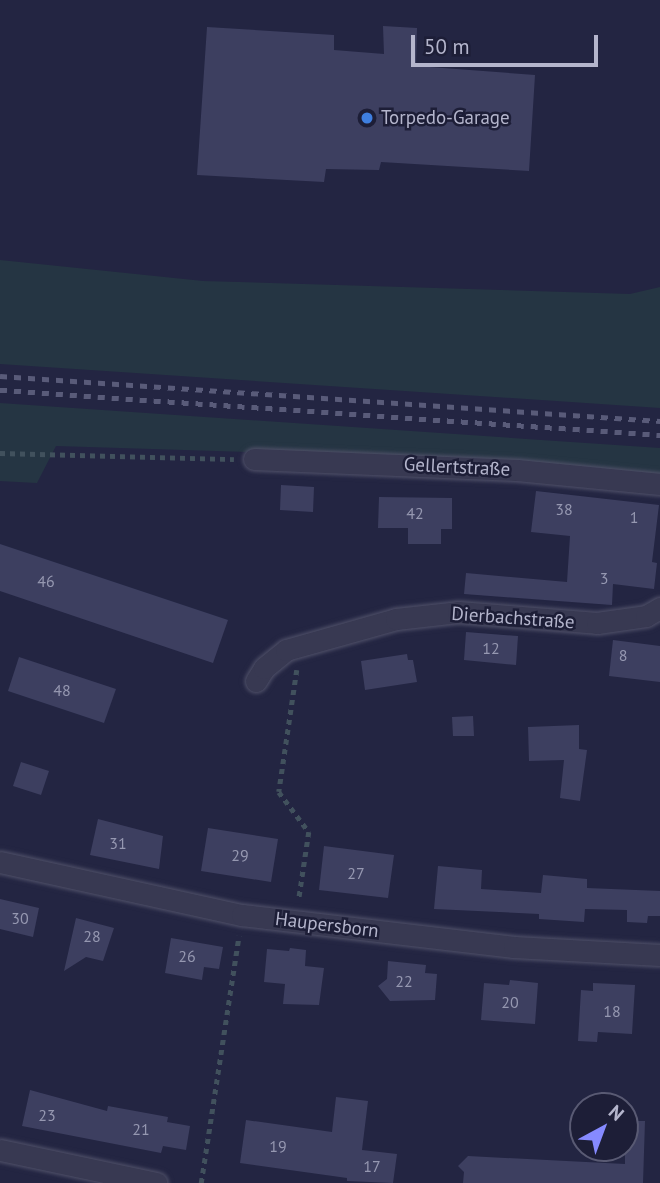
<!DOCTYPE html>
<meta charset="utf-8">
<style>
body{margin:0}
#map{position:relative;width:660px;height:1183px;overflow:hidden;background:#232542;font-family:"PT Sans",sans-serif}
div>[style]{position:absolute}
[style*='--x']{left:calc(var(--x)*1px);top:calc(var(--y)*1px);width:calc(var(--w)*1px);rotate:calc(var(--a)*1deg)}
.green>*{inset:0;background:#253543}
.building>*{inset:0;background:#3d3f60}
.path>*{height:4.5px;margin-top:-2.25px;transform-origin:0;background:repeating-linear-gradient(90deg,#41515d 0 5px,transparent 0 10px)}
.roads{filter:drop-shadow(0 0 2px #505169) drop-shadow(0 0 2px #505169)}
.street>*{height:21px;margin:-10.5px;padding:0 10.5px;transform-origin:10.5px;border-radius:10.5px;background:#383952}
.rail>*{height:5px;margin-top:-2.5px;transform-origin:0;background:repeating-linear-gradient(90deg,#595b79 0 7px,transparent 0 14px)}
.dots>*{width:19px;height:19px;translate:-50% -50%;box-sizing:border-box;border:4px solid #1d1e37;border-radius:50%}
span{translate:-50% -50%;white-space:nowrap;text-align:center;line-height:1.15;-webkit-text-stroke:5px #1d1e37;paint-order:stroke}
.number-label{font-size:16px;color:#9698b1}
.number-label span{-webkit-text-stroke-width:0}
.poi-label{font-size:19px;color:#b4b5cc}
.left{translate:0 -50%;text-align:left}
.street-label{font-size:19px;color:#b4b5cc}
.north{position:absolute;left:569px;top:1092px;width:70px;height:70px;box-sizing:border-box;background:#1d1e37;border:2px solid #595a73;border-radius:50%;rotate:41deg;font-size:19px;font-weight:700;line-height:28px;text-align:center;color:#b4b5cc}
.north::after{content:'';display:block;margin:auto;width:24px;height:32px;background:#868aff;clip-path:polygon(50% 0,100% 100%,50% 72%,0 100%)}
.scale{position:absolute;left:411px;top:35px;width:187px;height:32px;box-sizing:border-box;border:4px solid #b4b5cc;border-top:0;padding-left:9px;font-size:21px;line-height:24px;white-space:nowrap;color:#b4b5cc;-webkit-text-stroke:5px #1d1e37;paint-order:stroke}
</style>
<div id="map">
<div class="green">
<div style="clip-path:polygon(0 260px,203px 281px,630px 294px,660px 287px,660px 408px,0 364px)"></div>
<div style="clip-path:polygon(0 403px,660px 448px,660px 475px,474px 459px,56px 446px,37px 483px,0 481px)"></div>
</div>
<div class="building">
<div style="clip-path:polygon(383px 26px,417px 28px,416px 66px,535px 75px,529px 171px,381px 162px,379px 170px,326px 169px,324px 182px,197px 175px,207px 27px,334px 35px,334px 50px,384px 54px)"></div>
<div style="clip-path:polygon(281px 485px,314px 487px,313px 512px,280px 510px)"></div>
<div style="clip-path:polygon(536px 491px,659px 505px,652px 562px,657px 563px,654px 589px,613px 584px,612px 605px,464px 594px,466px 573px,567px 582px,570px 536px,531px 532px)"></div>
<div style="clip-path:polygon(379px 497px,452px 498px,452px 529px,441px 529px,441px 544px,408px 544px,408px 528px,378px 528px)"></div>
<div style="clip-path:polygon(0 544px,228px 620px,213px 663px,0 591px)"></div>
<div style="clip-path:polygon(466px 632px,518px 636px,516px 665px,464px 660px)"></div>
<div style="clip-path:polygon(613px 640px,660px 646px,660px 682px,609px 676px)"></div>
<div style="clip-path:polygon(407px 654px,408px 660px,413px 660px,417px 682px,365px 690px,361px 661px)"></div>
<div style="clip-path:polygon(19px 657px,116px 689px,104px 723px,8px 691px)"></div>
<div style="clip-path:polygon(473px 716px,474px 736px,453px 736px,452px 717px)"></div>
<div style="clip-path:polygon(579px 725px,579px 749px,587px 750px,580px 801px,560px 798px,564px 760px,529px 761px,528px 727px)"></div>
<div style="clip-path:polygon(21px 762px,49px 771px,41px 795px,13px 786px)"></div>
<div style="clip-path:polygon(98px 819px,163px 836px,159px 869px,90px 855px)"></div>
<div style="clip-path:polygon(208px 828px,278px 839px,271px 882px,201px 871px)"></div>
<div style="clip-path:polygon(324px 846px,394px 855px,388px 898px,319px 890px)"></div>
<div style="clip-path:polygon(438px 866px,482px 870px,481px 889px,541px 893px,543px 875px,587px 879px,587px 888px,660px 891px,660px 916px,648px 916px,647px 923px,627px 922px,627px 910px,585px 909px,584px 922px,539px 919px,539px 914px,434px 909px)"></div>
<div style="clip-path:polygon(0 899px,39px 908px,33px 937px,0 929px)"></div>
<div style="clip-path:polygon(76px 918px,114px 928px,103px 961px,86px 957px,64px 971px)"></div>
<div style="clip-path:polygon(171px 938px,223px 947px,219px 969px,204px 967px,202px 980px,165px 973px)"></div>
<div style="clip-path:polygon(290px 948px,306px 950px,305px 966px,324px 968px,319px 1005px,283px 1004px,285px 984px,264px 982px,267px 949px,289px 951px)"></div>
<div style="clip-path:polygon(388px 961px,426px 965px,425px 973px,437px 974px,435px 1000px,390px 1001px,378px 986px,387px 979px)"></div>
<div style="clip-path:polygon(510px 980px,538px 983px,535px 1024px,481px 1020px,484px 983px,509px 985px)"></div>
<div style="clip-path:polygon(593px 983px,635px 985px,632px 1034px,598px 1032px,597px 1042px,578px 1041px,581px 990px,593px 991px)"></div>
<div style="clip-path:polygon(30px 1090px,107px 1111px,108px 1106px,168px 1117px,167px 1122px,190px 1126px,186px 1150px,163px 1146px,161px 1153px,22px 1126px)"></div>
<div style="clip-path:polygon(336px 1097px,368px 1101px,362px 1150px,397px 1154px,393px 1183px,347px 1181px,347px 1178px,240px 1163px,246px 1120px,332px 1132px)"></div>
<div style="clip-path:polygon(625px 1121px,645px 1121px,643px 1183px,463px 1183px,464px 1172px,458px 1166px,468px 1156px,625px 1164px)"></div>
</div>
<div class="path">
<div style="--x:0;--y:453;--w:234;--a:1.5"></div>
<div style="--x:297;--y:670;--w:123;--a:98.4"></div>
<div style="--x:279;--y:792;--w:50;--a:53.1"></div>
<div style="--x:309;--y:832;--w:68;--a:98.5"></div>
<div style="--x:201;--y:1183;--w:250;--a:-81.3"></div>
</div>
<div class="roads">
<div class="street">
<div style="--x:254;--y:459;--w:263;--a:2.4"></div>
<div style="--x:517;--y:470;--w:144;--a:5.6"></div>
<div style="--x:256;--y:681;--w:15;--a:-58"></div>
<div style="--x:264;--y:668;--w:28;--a:-39"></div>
<div style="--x:286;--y:650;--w:114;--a:-15.7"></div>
<div style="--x:396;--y:619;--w:62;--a:-6.4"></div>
<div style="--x:458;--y:612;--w:139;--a:4.5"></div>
<div style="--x:597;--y:623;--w:49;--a:-8.1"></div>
<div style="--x:646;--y:616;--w:16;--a:-30"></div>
<div style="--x:0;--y:862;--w:248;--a:12.4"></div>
<div style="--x:242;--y:915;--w:274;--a:6.7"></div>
<div style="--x:514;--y:947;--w:146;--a:3.1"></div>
<div style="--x:0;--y:1150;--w:160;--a:11.9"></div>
</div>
</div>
<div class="rail">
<div style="--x:0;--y:376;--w:662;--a:3.9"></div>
<div style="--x:0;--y:390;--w:662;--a:3.9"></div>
</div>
<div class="dots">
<div style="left:367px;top:118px;background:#3f7fe0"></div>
</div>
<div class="number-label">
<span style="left:564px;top:509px">38</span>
<span style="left:415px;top:513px">42</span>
<span style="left:634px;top:517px">1</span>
<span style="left:604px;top:578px">3</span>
<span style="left:46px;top:581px">46</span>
<span style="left:491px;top:648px">12</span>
<span style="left:623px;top:655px">8</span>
<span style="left:62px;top:690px">48</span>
<span style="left:118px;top:843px">31</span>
<span style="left:240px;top:855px">29</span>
<span style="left:356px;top:873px">27</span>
<span style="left:20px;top:918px">30</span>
<span style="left:92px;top:936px">28</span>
<span style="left:187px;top:956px">26</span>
<span style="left:404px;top:981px">22</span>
<span style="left:510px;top:1002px">20</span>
<span style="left:612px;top:1011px">18</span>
<span style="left:47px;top:1115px">23</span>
<span style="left:141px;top:1129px">21</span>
<span style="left:278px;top:1146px">19</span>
<span style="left:372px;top:1166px">17</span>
</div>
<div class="poi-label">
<span class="left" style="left:381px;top:118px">Torpedo-Garage</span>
</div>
<div class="street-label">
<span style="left:457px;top:467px;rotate:3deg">Gellertstraße</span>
<span style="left:513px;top:618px;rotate:4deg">Dierbachstraße</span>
<span style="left:327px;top:925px;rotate:7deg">Haupersborn</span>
</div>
<div class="north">N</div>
<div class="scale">50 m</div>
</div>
